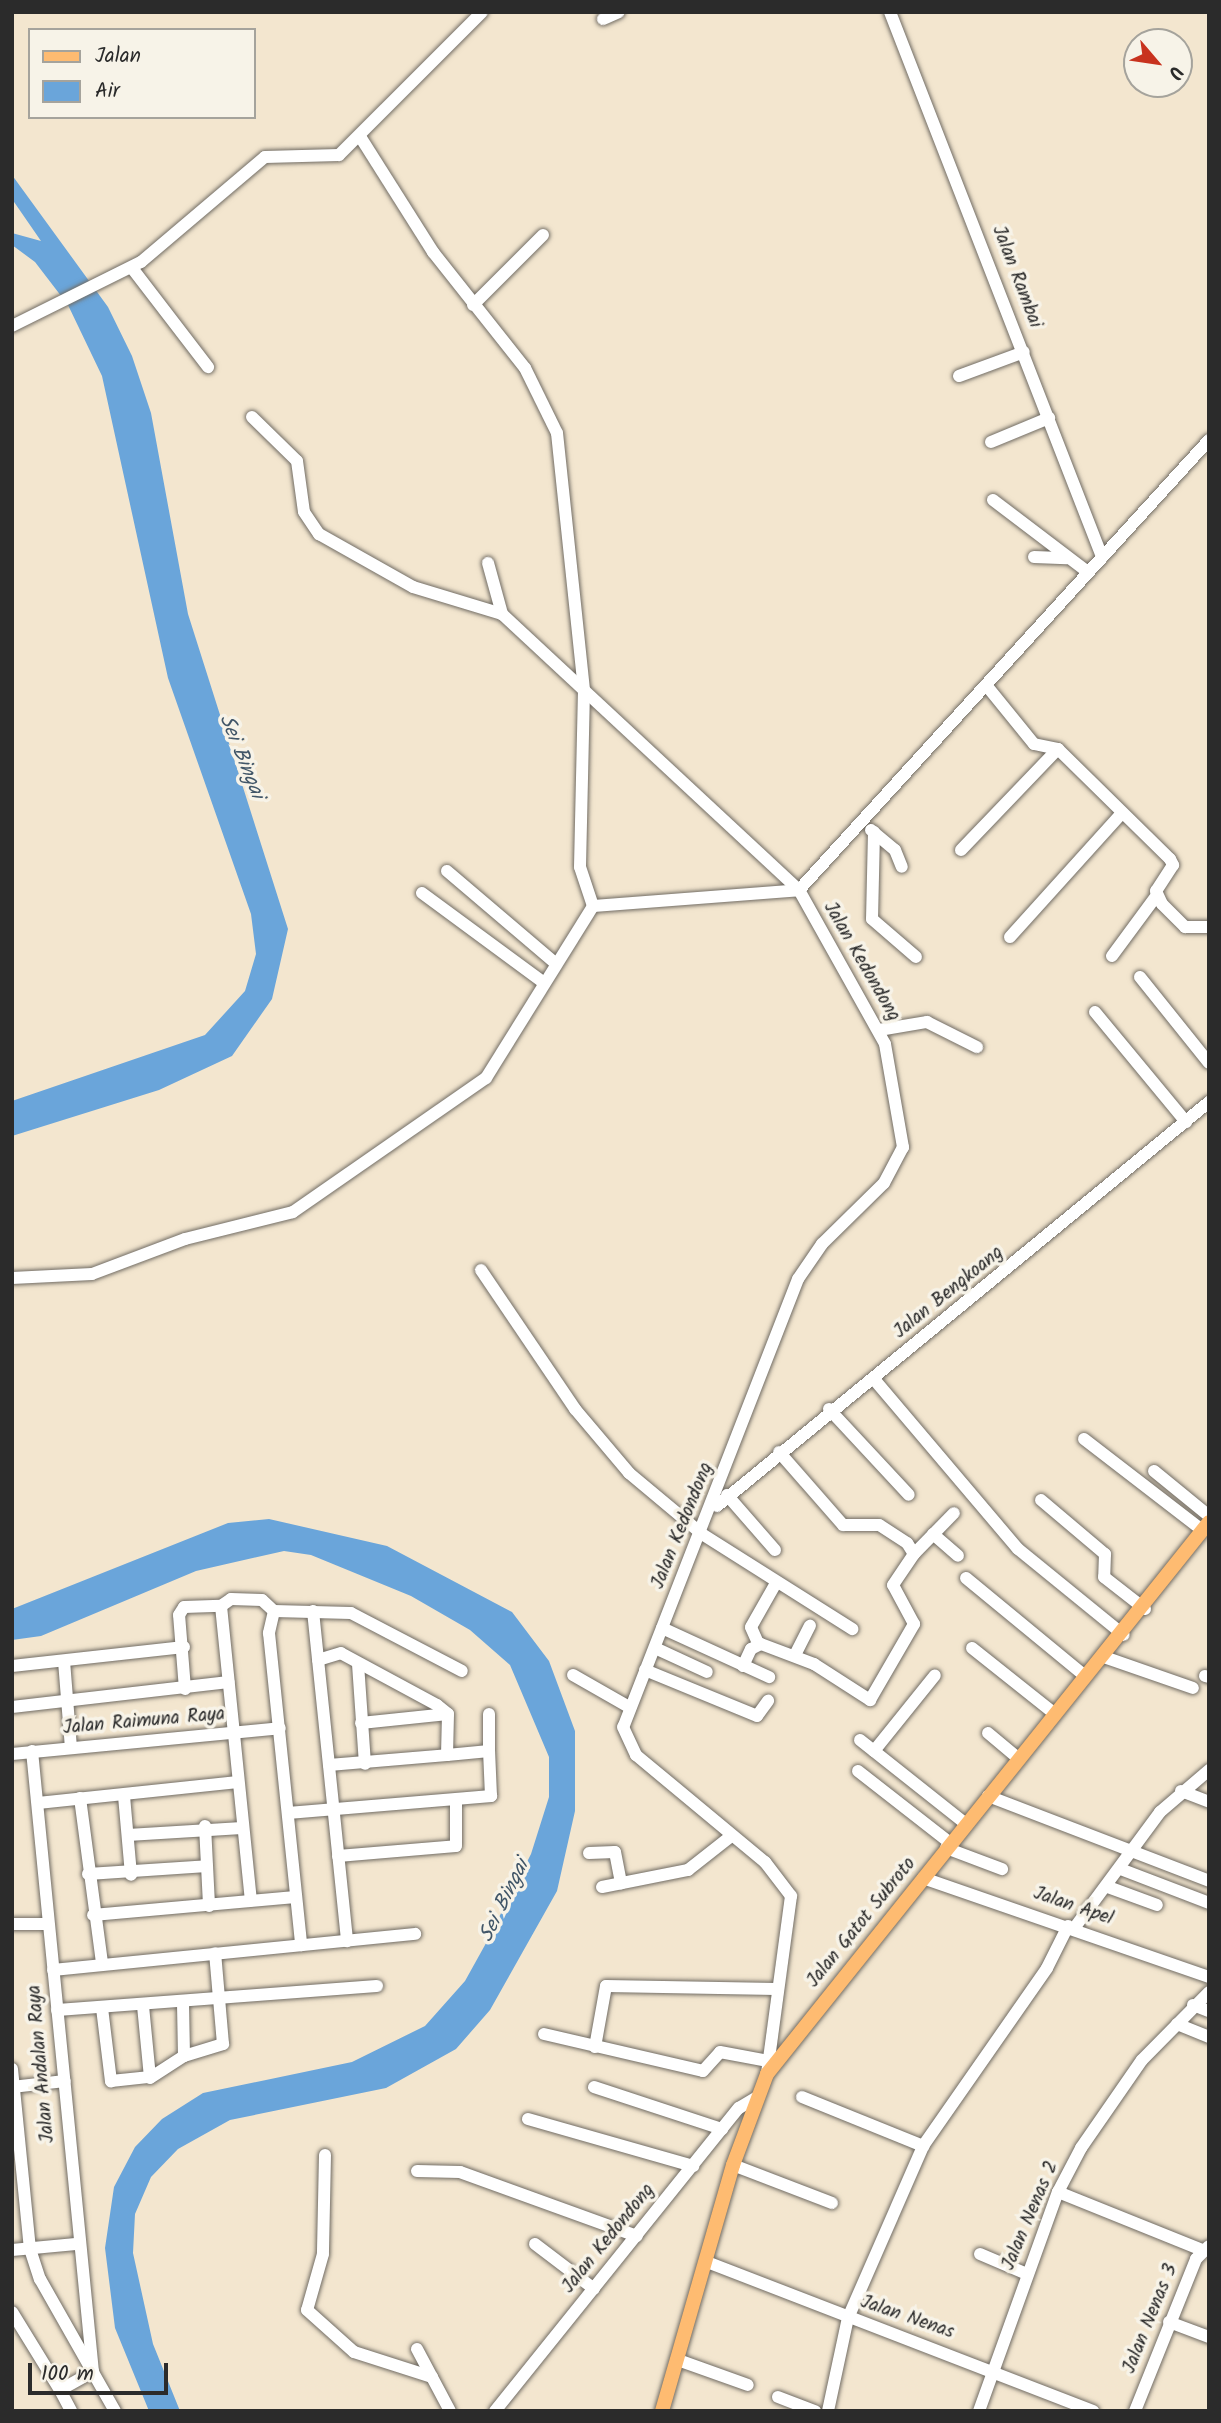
<!DOCTYPE html>
<style>
body{margin:0}
#map{position:relative;width:1221px;height:2423px;overflow:hidden;background:#f3e6cf;font-family:Kalam,sans-serif}
div>[style]{position:absolute}
[style*='--x']{left:calc(var(--x)*1px);top:calc(var(--y)*1px);width:calc(var(--w)*1px);rotate:calc(var(--a)*1deg)}
.water>*{inset:0;background:#6aa5da}
.roads{filter:drop-shadow(0 0 2px #716c64) drop-shadow(0 0 2px #716c64)}
.minor>*{height:12px;margin:-6px;padding:0 6px;transform-origin:6px;border-radius:6px;background:#fff}
.major>*{height:14px;margin:-7px;padding:0 7px;transform-origin:7px;border-radius:7px;background:#febb71}
span{translate:-50% -50%;white-space:nowrap;text-align:center;line-height:1.15;-webkit-text-stroke:7px #f7f3e8;paint-order:stroke}
.street-label{font-size:19px;color:#2b2b2b}
.water-label{font-size:21px;color:#415668;font-style:italic}
.frame{position:absolute;inset:0;border:14px solid #2b2b2b;pointer-events:none}
.legend{position:absolute;left:28px;top:28px;width:228px;height:91px;box-sizing:border-box;background:#f7f3e8;border:2px solid #a5a39c;margin:0;padding:9px 12px;list-style:none;font-size:21px;color:#2b2b2b}
.legend li{display:flex;align-items:center;gap:14px;height:35px}
.legend b{width:35px;border:2px solid #a5a39c}
.north{position:absolute;left:1123px;top:28px;width:70px;height:70px;box-sizing:border-box;background:#f7f3e8;border:2px solid #a5a39c;border-radius:50%;rotate:119deg;font-size:19px;font-weight:700;line-height:28px;text-align:center;color:#2b2b2b}
.north::after{content:'';display:block;margin:auto;width:24px;height:32px;background:#c8321e;clip-path:polygon(50% 0,100% 100%,50% 72%,0 100%)}
.scale{position:absolute;left:28px;top:2363px;width:140px;height:32px;box-sizing:border-box;border:4px solid #2b2b2b;border-top:0;padding-left:9px;font-size:21px;line-height:24px;white-space:nowrap;color:#2b2b2b;-webkit-text-stroke:5px #f7f3e8;paint-order:stroke}
</style>
<div id="map">
<div class="water">
<div style="clip-path:polygon(12px 175px,108px 307px,132px 356px,151px 413px,188px 614px,288px 929px,272px 999px,232px 1056px,159px 1090px,12px 1136px,12px 1101px,205px 1035px,245px 991px,256px 954px,251px 914px,168px 678px,102px 376px,68px 305px,35px 262px,12px 245px,12px 233px,41px 241px,12px 199px)"></div>
<div style="clip-path:polygon(269px 1519px,387px 1546px,512px 1612px,549px 1661px,575px 1731px,575px 1811px,557px 1891px,490px 2010px,456px 2049px,386px 2088px,230px 2120px,178px 2149px,151px 2177px,135px 2214px,133px 2253px,153px 2344px,180px 2411px,149px 2411px,115px 2328px,105px 2248px,114px 2187px,135px 2147px,162px 2119px,203px 2093px,352px 2062px,425px 2026px,465px 1981px,485px 1945px,531px 1854px,549px 1797px,549px 1757px,510px 1665px,470px 1630px,411px 1596px,311px 1555px,284px 1551px,196px 1571px,41px 1636px,12px 1640px,12px 1609px,228px 1523px)"></div>
</div>
<div class="roads">
<div class="minor">
<div style="--x:890;--y:12;--w:585;--a:68.74"></div>
<div style="--x:603;--y:19;--w:17;--a:-24"></div>
<div style="--x:361;--y:138;--w:135;--a:57.7"></div>
<div style="--x:433;--y:252;--w:148;--a:51.6"></div>
<div style="--x:525;--y:368;--w:72;--a:63.8"></div>
<div style="--x:557;--y:433;--w:258;--a:84"></div>
<div style="--x:584;--y:690;--w:177;--a:91.3"></div>
<div style="--x:580;--y:867;--w:41;--a:71.6"></div>
<div style="--x:132;--y:268;--w:125;--a:52.5"></div>
<div style="--x:473;--y:305;--w:99;--a:-45"></div>
<div style="--x:12;--y:326;--w:144;--a:-26.4"></div>
<div style="--x:141;--y:262;--w:162;--a:-40.3"></div>
<div style="--x:265;--y:157;--w:74;--a:-1.5"></div>
<div style="--x:339;--y:155;--w:202;--a:-45"></div>
<div style="--x:959;--y:376;--w:69;--a:-20.3"></div>
<div style="--x:252;--y:417;--w:63;--a:44.4"></div>
<div style="--x:297;--y:461;--w:51;--a:82.2"></div>
<div style="--x:304;--y:512;--w:27;--a:56"></div>
<div style="--x:319;--y:534;--w:108;--a:29.4"></div>
<div style="--x:413;--y:587;--w:93;--a:16.9"></div>
<div style="--x:502;--y:614;--w:405;--a:42.9"></div>
<div style="--x:799;--y:890;--w:176;--a:60.8"></div>
<div style="--x:885;--y:1044;--w:105;--a:80.1"></div>
<div style="--x:903;--y:1147;--w:41;--a:117.8"></div>
<div style="--x:884;--y:1183;--w:87;--a:135.5"></div>
<div style="--x:822;--y:1244;--w:42;--a:124.4"></div>
<div style="--x:798;--y:1279;--w:481;--a:111.3"></div>
<div style="--x:623;--y:1727;--w:31;--a:65"></div>
<div style="--x:636;--y:1755;--w:168;--a:39.7"></div>
<div style="--x:765;--y:1862;--w:43;--a:52.6"></div>
<div style="--x:791;--y:1896;--w:180;--a:97.7"></div>
<div style="--x:991;--y:442;--w:63;--a:-22.5"></div>
<div style="--x:993;--y:500;--w:119;--a:37.2"></div>
<div style="--x:1034;--y:557;--w:33;--a:2"></div>
<div style="--x:488;--y:563;--w:53;--a:74.6"></div>
<div style="--x:986;--y:685;--w:76;--a:50.9"></div>
<div style="--x:1034;--y:744;--w:25;--a:12"></div>
<div style="--x:1058;--y:749;--w:157;--a:44.5"></div>
<div style="--x:1170;--y:859;--w:7;--a:63"></div>
<div style="--x:1173;--y:865;--w:31;--a:123"></div>
<div style="--x:1156;--y:891;--w:14;--a:65"></div>
<div style="--x:1162;--y:904;--w:33;--a:45"></div>
<div style="--x:1185;--y:927;--w:24;--a:0"></div>
<div style="--x:871;--y:830;--w:31;--a:40"></div>
<div style="--x:895;--y:850;--w:18;--a:68"></div>
<div style="--x:874;--y:832;--w:87;--a:91.3"></div>
<div style="--x:872;--y:919;--w:58;--a:40.8"></div>
<div style="--x:961;--y:850;--w:140;--a:-46.2"></div>
<div style="--x:447;--y:871;--w:142;--a:40.4"></div>
<div style="--x:422;--y:893;--w:152;--a:36.4"></div>
<div style="--x:1010;--y:937;--w:167;--a:-47.9"></div>
<div style="--x:1112;--y:956;--w:76;--a:-53.6"></div>
<div style="--x:1140;--y:977;--w:110;--a:51.3"></div>
<div style="--x:1095;--y:1012;--w:143;--a:50.4"></div>
<div style="--x:879;--y:1030;--w:49;--a:-9.5"></div>
<div style="--x:927;--y:1022;--w:56;--a:26.6"></div>
<div style="--x:481;--y:1270;--w:168;--a:55.9"></div>
<div style="--x:575;--y:1409;--w:84;--a:49.8"></div>
<div style="--x:629;--y:1473;--w:95;--a:39.9"></div>
<div style="--x:702;--y:1534;--w:178;--a:32.3"></div>
<div style="--x:12;--y:1278;--w:80;--a:-2.9"></div>
<div style="--x:92;--y:1274;--w:99;--a:-20.6"></div>
<div style="--x:185;--y:1239;--w:111;--a:-14"></div>
<div style="--x:293;--y:1212;--w:235;--a:-34.8"></div>
<div style="--x:486;--y:1078;--w:203;--a:-58.1"></div>
<div style="--x:593;--y:906;--w:207;--a:-4.4"></div>
<div style="--x:799;--y:890;--w:609;--a:-47.66"></div>
<div style="--x:873;--y:1378;--w:224;--a:49.7"></div>
<div style="--x:1018;--y:1549;--w:136;--a:39.1"></div>
<div style="--x:829;--y:1409;--w:117;--a:47.1"></div>
<div style="--x:1084;--y:1439;--w:149;--a:37.6"></div>
<div style="--x:1154;--y:1471;--w:71;--a:39.3"></div>
<div style="--x:727;--y:1495;--w:73;--a:48.9"></div>
<div style="--x:1041;--y:1500;--w:84;--a:40.2"></div>
<div style="--x:1105;--y:1554;--w:23;--a:92"></div>
<div style="--x:1104;--y:1577;--w:52;--a:38"></div>
<div style="--x:717;--y:1506;--w:637;--a:-39.39"></div>
<div style="--x:933;--y:1534;--w:33;--a:41"></div>
<div style="--x:914;--y:1554;--w:57;--a:-45.7"></div>
<div style="--x:966;--y:1578;--w:154;--a:39.5"></div>
<div style="--x:221;--y:1606;--w:296;--a:84.2"></div>
<div style="--x:274;--y:1611;--w:23;--a:103"></div>
<div style="--x:269;--y:1633;--w:314;--a:84.1"></div>
<div style="--x:313;--y:1611;--w:332;--a:84.1"></div>
<div style="--x:662;--y:1628;--w:118;--a:24.6"></div>
<div style="--x:758;--y:1643;--w:17;--a:-114"></div>
<div style="--x:751;--y:1627;--w:51;--a:-60.4"></div>
<div style="--x:655;--y:1648;--w:57;--a:24.8"></div>
<div style="--x:972;--y:1648;--w:106;--a:38.5"></div>
<div style="--x:795;--y:1655;--w:33;--a:-63"></div>
<div style="--x:1104;--y:1657;--w:94;--a:19.2"></div>
<div style="--x:64;--y:1661;--w:87;--a:85.4"></div>
<div style="--x:358;--y:1664;--w:100;--a:86"></div>
<div style="--x:12;--y:1666;--w:173;--a:-6.3"></div>
<div style="--x:743;--y:1666;--w:19;--a:-65"></div>
<div style="--x:751;--y:1649;--w:11;--a:-27"></div>
<div style="--x:761;--y:1644;--w:57;--a:20.7"></div>
<div style="--x:814;--y:1664;--w:67;--a:32.7"></div>
<div style="--x:870;--y:1700;--w:88;--a:-59.9"></div>
<div style="--x:914;--y:1624;--w:44;--a:-118.3"></div>
<div style="--x:893;--y:1585;--w:37;--a:-56"></div>
<div style="--x:914;--y:1554;--w:13;--a:-122"></div>
<div style="--x:907;--y:1543;--w:33;--a:-147"></div>
<div style="--x:879;--y:1525;--w:36;--a:180"></div>
<div style="--x:843;--y:1525;--w:97;--a:-131.2"></div>
<div style="--x:645;--y:1670;--w:121;--a:22.3"></div>
<div style="--x:757;--y:1716;--w:19;--a:-54"></div>
<div style="--x:573;--y:1675;--w:64;--a:29.7"></div>
<div style="--x:1205;--y:1676;--w:4;--a:14"></div>
<div style="--x:185;--y:1689;--w:74;--a:-94.6"></div>
<div style="--x:179;--y:1615;--w:9;--a:-58"></div>
<div style="--x:184;--y:1607;--w:37;--a:-2"></div>
<div style="--x:221;--y:1606;--w:12;--a:-35"></div>
<div style="--x:231;--y:1599;--w:31;--a:2"></div>
<div style="--x:262;--y:1600;--w:16;--a:43"></div>
<div style="--x:274;--y:1611;--w:77;--a:1.5"></div>
<div style="--x:351;--y:1613;--w:125;--a:27.6"></div>
<div style="--x:12;--y:1707;--w:218;--a:-6.6"></div>
<div style="--x:361;--y:1723;--w:87;--a:-5.9"></div>
<div style="--x:988;--y:1733;--w:38;--a:40"></div>
<div style="--x:860;--y:1740;--w:135;--a:38.4"></div>
<div style="--x:32;--y:1751;--w:624;--a:84.39"></div>
<div style="--x:489;--y:1751;--w:37;--a:-90"></div>
<div style="--x:874;--y:1751;--w:97;--a:-51.2"></div>
<div style="--x:12;--y:1754;--w:269;--a:-5.5"></div>
<div style="--x:329;--y:1765;--w:118;--a:-4.8"></div>
<div style="--x:858;--y:1771;--w:117;--a:38"></div>
<div style="--x:1181;--y:1791;--w:30;--a:21"></div>
<div style="--x:124;--y:1796;--w:79;--a:84.9"></div>
<div style="--x:988;--y:1796;--w:237;--a:21"></div>
<div style="--x:80;--y:1798;--w:165;--a:82.4"></div>
<div style="--x:38;--y:1803;--w:201;--a:-6"></div>
<div style="--x:288;--y:1813;--w:204;--a:-4.8"></div>
<div style="--x:491;--y:1796;--w:45;--a:-92.5"></div>
<div style="--x:489;--y:1751;--w:42;--a:174.6"></div>
<div style="--x:447;--y:1755;--w:41;--a:-88.6"></div>
<div style="--x:448;--y:1714;--w:14;--a:-141"></div>
<div style="--x:437;--y:1705;--w:109;--a:-151.6"></div>
<div style="--x:341;--y:1653;--w:24;--a:163"></div>
<div style="--x:205;--y:1826;--w:80;--a:87.1"></div>
<div style="--x:128;--y:1835;--w:114;--a:-3.5"></div>
<div style="--x:946;--y:1848;--w:60;--a:20.6"></div>
<div style="--x:589;--y:1853;--w:26;--a:-2"></div>
<div style="--x:615;--y:1852;--w:32;--a:79"></div>
<div style="--x:338;--y:1856;--w:118;--a:-4.8"></div>
<div style="--x:456;--y:1846;--w:45;--a:-90"></div>
<div style="--x:1123;--y:1870;--w:92;--a:21"></div>
<div style="--x:88;--y:1874;--w:119;--a:-3.8"></div>
<div style="--x:923;--y:1878;--w:303;--a:19.1"></div>
<div style="--x:602;--y:1887;--w:88;--a:-11.2"></div>
<div style="--x:688;--y:1870;--w:53;--a:-38.2"></div>
<div style="--x:1108;--y:1887;--w:52;--a:20.2"></div>
<div style="--x:93;--y:1915;--w:203;--a:-5.1"></div>
<div style="--x:12;--y:1924;--w:35;--a:0"></div>
<div style="--x:1075;--y:1927;--w:143;--a:-53.5"></div>
<div style="--x:1160;--y:1812;--w:65;--a:-40.6"></div>
<div style="--x:53;--y:1970;--w:364;--a:-5.7"></div>
<div style="--x:1193;--y:2005;--w:17;--a:21"></div>
<div style="--x:143;--y:2006;--w:72;--a:84.4"></div>
<div style="--x:150;--y:2078;--w:40;--a:-32.9"></div>
<div style="--x:184;--y:2056;--w:53;--a:-91.1"></div>
<div style="--x:102;--y:2008;--w:74;--a:83"></div>
<div style="--x:111;--y:2081;--w:37;--a:-6"></div>
<div style="--x:57;--y:2010;--w:321;--a:-4.3"></div>
<div style="--x:1177;--y:2024;--w:35;--a:22"></div>
<div style="--x:544;--y:2034;--w:163;--a:13.1"></div>
<div style="--x:703;--y:2071;--w:25;--a:-48"></div>
<div style="--x:720;--y:2052;--w:49;--a:10.6"></div>
<div style="--x:595;--y:2047;--w:62;--a:-79.8"></div>
<div style="--x:606;--y:1986;--w:170;--a:1"></div>
<div style="--x:184;--y:2056;--w:41;--a:-17.1"></div>
<div style="--x:223;--y:2044;--w:91;--a:-95"></div>
<div style="--x:12;--y:2069;--w:181;--a:84.3"></div>
<div style="--x:30;--y:2249;--w:32;--a:72"></div>
<div style="--x:40;--y:2279;--w:152;--a:60.4"></div>
<div style="--x:12;--y:2087;--w:53;--a:-6.5"></div>
<div style="--x:594;--y:2087;--w:135;--a:18.2"></div>
<div style="--x:802;--y:2097;--w:131;--a:22"></div>
<div style="--x:528;--y:2119;--w:172;--a:15.9"></div>
<div style="--x:325;--y:2155;--w:99;--a:91.2"></div>
<div style="--x:323;--y:2254;--w:58;--a:105.9"></div>
<div style="--x:307;--y:2310;--w:63;--a:41.8"></div>
<div style="--x:354;--y:2352;--w:82;--a:17.8"></div>
<div style="--x:733;--y:2165;--w:106;--a:21"></div>
<div style="--x:417;--y:2171;--w:43;--a:1.3"></div>
<div style="--x:460;--y:2172;--w:188;--a:19.9"></div>
<div style="--x:1058;--y:2192;--w:155;--a:21.9"></div>
<div style="--x:535;--y:2244;--w:74;--a:37.3"></div>
<div style="--x:12;--y:2250;--w:64;--a:-5.4"></div>
<div style="--x:980;--y:2254;--w:51;--a:23.1"></div>
<div style="--x:707;--y:2262;--w:414;--a:21.1"></div>
<div style="--x:12;--y:2312;--w:92;--a:58.4"></div>
<div style="--x:60;--y:2390;--w:38;--a:-29"></div>
<div style="--x:1169;--y:2322;--w:43;--a:20.6"></div>
<div style="--x:417;--y:2349;--w:70;--a:62"></div>
<div style="--x:678;--y:2360;--w:74;--a:19.7"></div>
<div style="--x:60;--y:2390;--w:24;--a:62"></div>
<div style="--x:778;--y:2397;--w:40;--a:21"></div>
<div style="--x:495;--y:2411;--w:389;--a:-51.2"></div>
<div style="--x:739;--y:2108;--w:21;--a:-31"></div>
<div style="--x:828;--y:2411;--w:95;--a:-77.9"></div>
<div style="--x:848;--y:2318;--w:188;--a:-66.4"></div>
<div style="--x:923;--y:2146;--w:217;--a:-55.1"></div>
<div style="--x:1047;--y:1968;--w:47;--a:-63.4"></div>
<div style="--x:979;--y:2411;--w:233;--a:-70.2"></div>
<div style="--x:1058;--y:2192;--w:50;--a:-62.4"></div>
<div style="--x:1081;--y:2148;--w:107;--a:-55.3"></div>
<div style="--x:1142;--y:2060;--w:95;--a:-45.4"></div>
<div style="--x:1135;--y:2411;--w:164;--a:-68.1"></div>
<div style="--x:1196;--y:2259;--w:18;--a:-45"></div>
</div>
<div class="major">
<div style="--x:662;--y:2411;--w:256;--a:-73.9"></div>
<div style="--x:733;--y:2165;--w:97;--a:-69.5"></div>
<div style="--x:767;--y:2074;--w:707;--a:-51.31"></div>
</div>
</div>
<div class="street-label">
<span style="left:1016px;top:277px;rotate:69deg">Jalan Rambai</span>
<span style="left:861px;top:962px;rotate:60deg">Jalan Kedondong</span>
<span style="left:949px;top:1293px;rotate:-39deg">Jalan Bengkoang</span>
<span style="left:683px;top:1526px;rotate:-68deg">Jalan Kedondong</span>
<span style="left:144px;top:1722px;rotate:-5deg">Jalan Raimuna Raya</span>
<span style="left:1073px;top:1907px;rotate:19deg">Jalan Apel</span>
<span style="left:862px;top:1923px;rotate:-51deg">Jalan Gatot Subroto</span>
<span style="left:42px;top:2064px;rotate:-95deg">Jalan Andalan Raya</span>
<span style="left:1031px;top:2216px;rotate:-67deg">Jalan Nenas 2</span>
<span style="left:609px;top:2239px;rotate:-51deg">Jalan Kedondong</span>
<span style="left:907px;top:2318px;rotate:19deg">Jalan Nenas</span>
<span style="left:1151px;top:2319px;rotate:-68deg">Jalan Nenas 3</span>
</div>
<div class="water-label">
<span style="left:241px;top:757px;rotate:68deg">Sei Bingai</span>
<span style="left:505px;top:1901px;rotate:-64deg">Sei Bingai</span>
</div>
<div class="frame"></div>
<ul class="legend">
<li><b style="height:9px;background:#febb71"></b>Jalan</li>
<li><b style="height:19px;background:#6aa5da"></b>Air</li>
</ul>
<div class="north">U</div>
<div class="scale">100 m</div>
</div>
